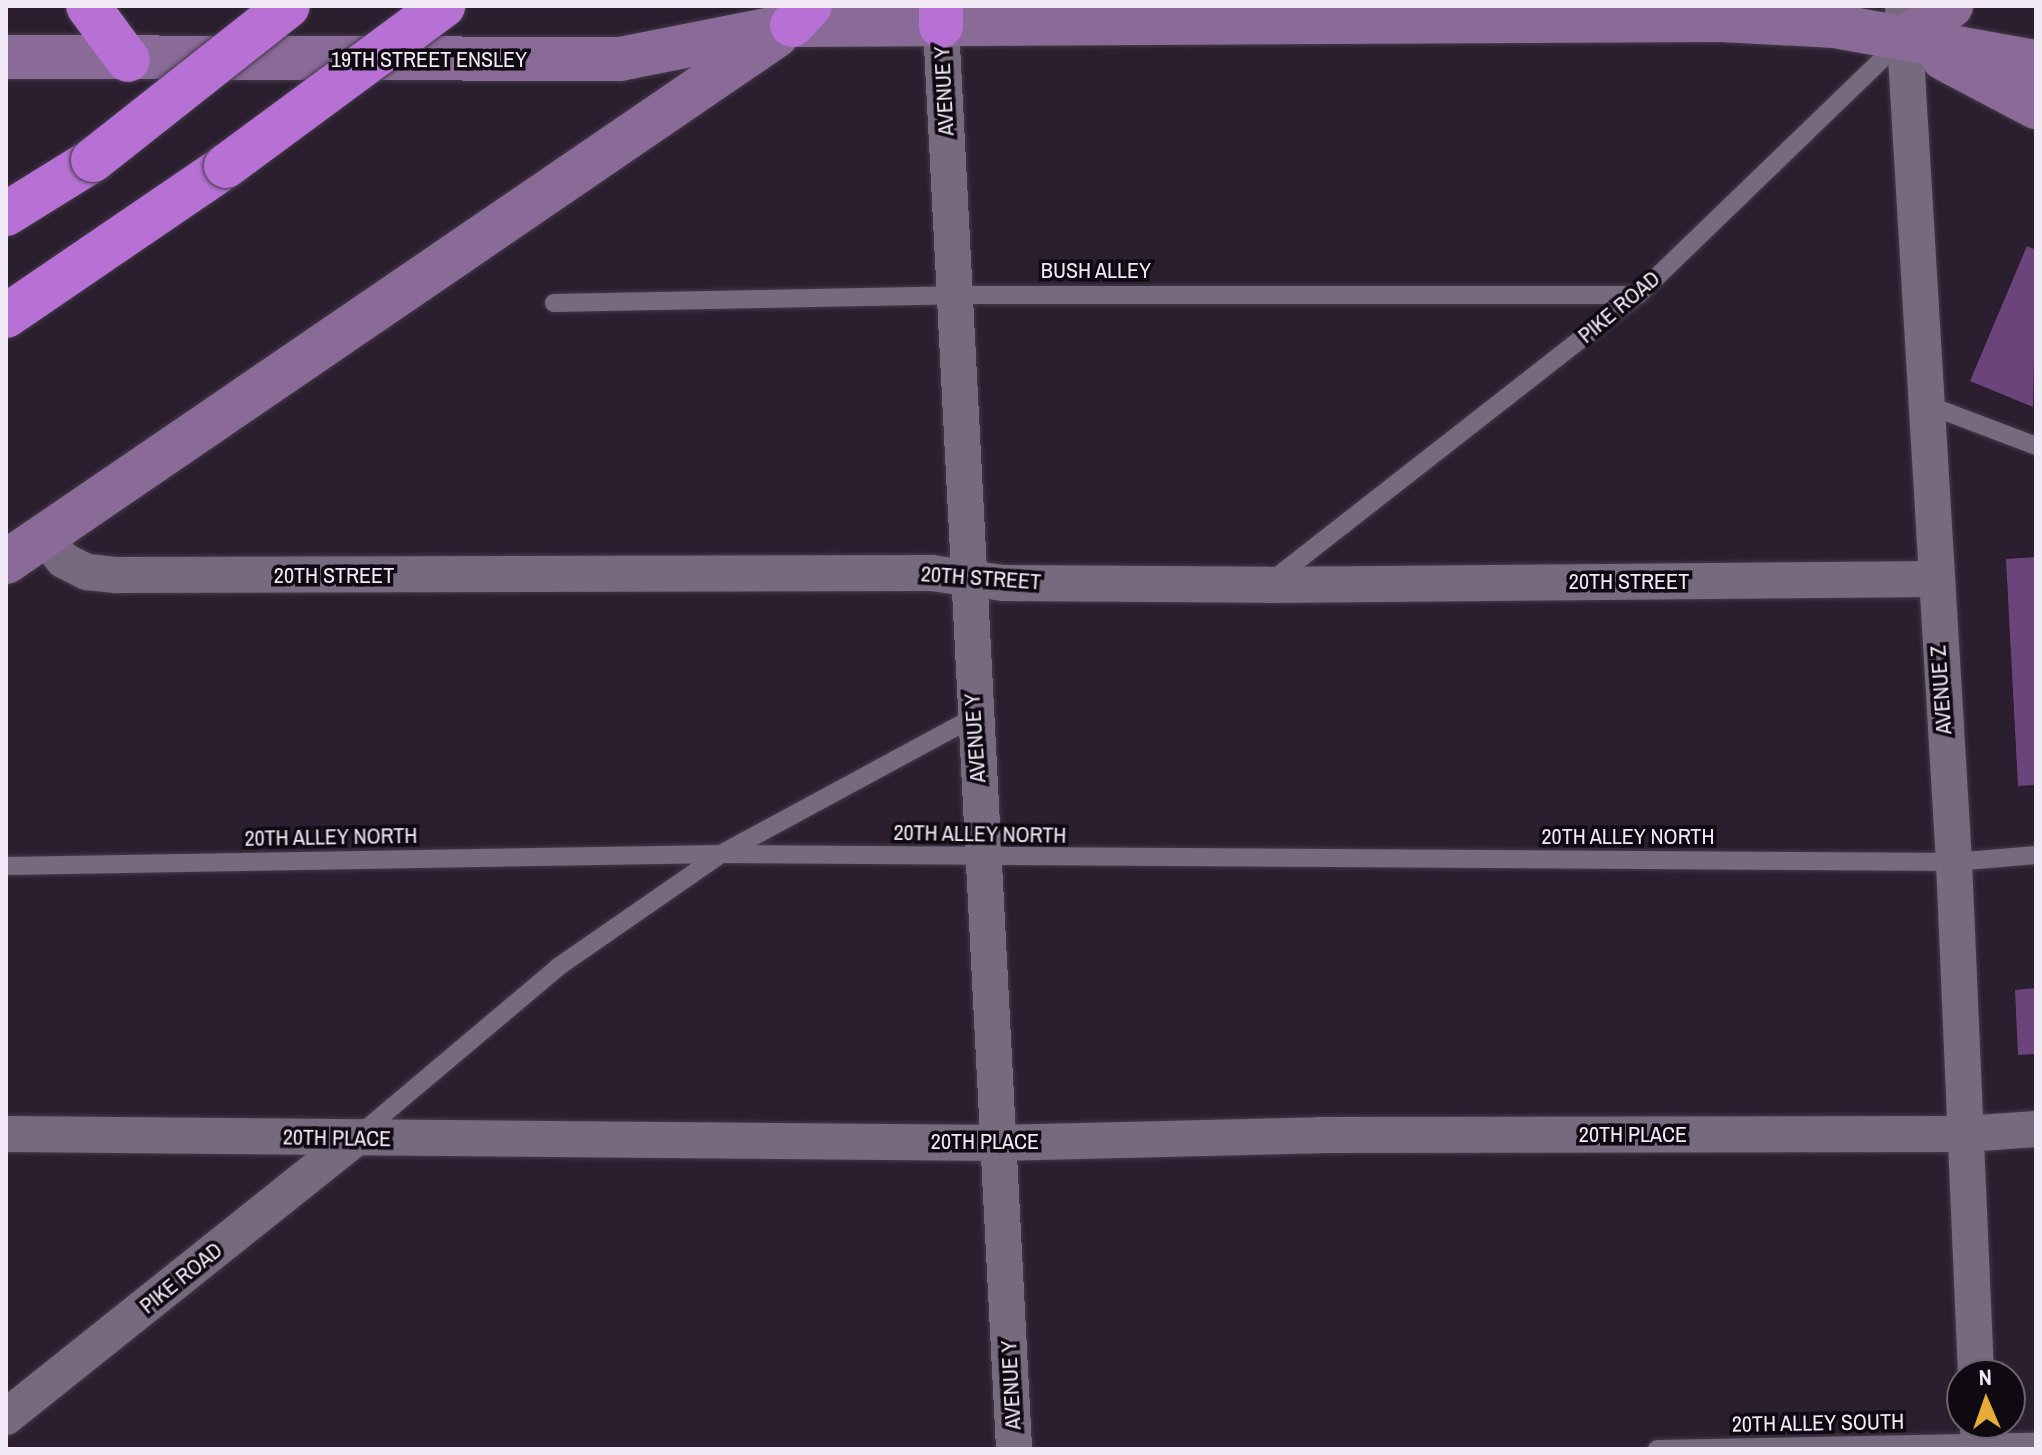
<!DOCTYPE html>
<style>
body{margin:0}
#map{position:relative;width:2042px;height:1455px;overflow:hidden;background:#2a1e2f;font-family:"Archivo Narrow",sans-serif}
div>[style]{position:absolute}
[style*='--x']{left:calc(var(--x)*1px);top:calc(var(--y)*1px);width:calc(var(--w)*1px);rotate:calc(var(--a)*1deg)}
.building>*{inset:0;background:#6a447b}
.roads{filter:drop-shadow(0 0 2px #433a48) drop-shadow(0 0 2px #433a48)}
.lane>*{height:18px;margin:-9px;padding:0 9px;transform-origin:9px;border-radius:9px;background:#77697e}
.street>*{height:36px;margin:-18px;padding:0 18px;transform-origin:18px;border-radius:18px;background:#77697e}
.secondary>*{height:44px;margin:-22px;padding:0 22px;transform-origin:22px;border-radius:22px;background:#8a6b98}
.highway>*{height:44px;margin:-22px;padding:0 22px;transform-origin:22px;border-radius:22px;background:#b771d5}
.bridges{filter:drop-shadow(0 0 2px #433a48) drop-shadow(0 0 2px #433a48)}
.highway-bridge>*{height:44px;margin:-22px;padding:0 22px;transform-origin:22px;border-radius:22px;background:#b771d5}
span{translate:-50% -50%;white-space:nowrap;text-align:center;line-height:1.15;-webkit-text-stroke:7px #0f0a12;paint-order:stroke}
.street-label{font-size:22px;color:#f2eaf6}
.frame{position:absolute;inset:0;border:8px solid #f2eaf6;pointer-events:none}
.north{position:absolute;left:1946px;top:1359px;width:80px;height:80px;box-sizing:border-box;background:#0f0a12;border:2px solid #6a646d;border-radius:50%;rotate:358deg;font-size:22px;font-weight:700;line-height:32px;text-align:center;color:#f2eaf6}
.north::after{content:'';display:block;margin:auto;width:28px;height:36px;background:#e7ac37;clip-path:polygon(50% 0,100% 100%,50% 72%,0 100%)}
</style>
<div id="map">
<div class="building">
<div style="clip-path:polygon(2027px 246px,2036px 250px,2033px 407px,1970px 381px)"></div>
<div style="clip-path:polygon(2036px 557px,2036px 785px,2018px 786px,2006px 559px)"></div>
<div style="clip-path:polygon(2036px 988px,2036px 1054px,2018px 1055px,2015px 990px)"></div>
</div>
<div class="roads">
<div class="lane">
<div style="--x:554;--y:303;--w:402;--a:-1.1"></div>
<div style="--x:956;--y:295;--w:682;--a:0"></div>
<div style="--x:1923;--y:403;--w:121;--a:20.8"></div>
<div style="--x:1270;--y:582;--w:467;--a:-38"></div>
<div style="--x:1638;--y:295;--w:364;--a:-44"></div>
<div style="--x:6;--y:866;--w:715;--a:-0.96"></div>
<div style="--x:721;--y:854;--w:1233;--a:0.37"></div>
<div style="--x:1954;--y:862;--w:82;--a:-4.9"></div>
<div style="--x:360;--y:1134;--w:259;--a:-40.1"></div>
<div style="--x:558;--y:967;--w:198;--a:-34.7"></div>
<div style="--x:721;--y:854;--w:286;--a:-28.4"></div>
<div style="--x:1657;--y:1449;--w:379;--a:-1.1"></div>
</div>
<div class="street">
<div style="--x:1903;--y:6;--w:858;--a:86.59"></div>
<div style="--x:1954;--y:862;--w:513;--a:87.54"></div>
<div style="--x:941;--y:26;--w:1425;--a:87.06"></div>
<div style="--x:44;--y:537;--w:30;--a:50"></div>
<div style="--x:63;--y:560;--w:27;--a:27"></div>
<div style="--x:87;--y:572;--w:31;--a:6"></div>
<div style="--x:118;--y:575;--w:813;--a:-0.14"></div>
<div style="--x:931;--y:573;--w:73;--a:7.9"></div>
<div style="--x:1003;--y:583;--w:264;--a:0.4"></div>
<div style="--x:1267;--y:585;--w:666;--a:-0.52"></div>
<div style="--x:6;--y:1134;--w:994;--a:0.52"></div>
<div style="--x:1000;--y:1143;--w:320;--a:-1.4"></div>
<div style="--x:1320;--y:1135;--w:645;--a:-0.09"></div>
<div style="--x:1965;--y:1134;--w:71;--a:-4"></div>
<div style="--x:6;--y:1417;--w:447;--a:-38.6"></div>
<div style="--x:1978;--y:1423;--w:26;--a:88"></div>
</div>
<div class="secondary">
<div style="--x:1905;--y:38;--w:56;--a:-34.8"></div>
<div style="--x:6;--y:57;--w:614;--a:0.19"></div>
<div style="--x:620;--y:59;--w:175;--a:-11.2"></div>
<div style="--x:792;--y:25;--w:929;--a:-0.31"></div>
<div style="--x:1721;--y:20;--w:114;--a:3"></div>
<div style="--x:1835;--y:26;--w:204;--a:10.2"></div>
<div style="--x:1943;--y:58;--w:105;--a:27.8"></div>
<div style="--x:6;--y:562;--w:933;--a:-34.34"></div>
</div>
<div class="highway">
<div style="--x:88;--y:6;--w:67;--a:53.5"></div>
<div style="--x:792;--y:25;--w:26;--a:-47"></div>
<div style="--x:941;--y:26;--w:20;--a:-90"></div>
<div style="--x:6;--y:214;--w:102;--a:-31.8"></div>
<div style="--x:6;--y:316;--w:266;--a:-34.3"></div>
</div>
</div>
<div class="bridges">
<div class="highway-bridge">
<div style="--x:93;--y:160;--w:248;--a:-38.3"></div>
<div style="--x:226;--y:166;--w:270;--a:-36.4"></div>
</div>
</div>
<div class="street-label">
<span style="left:429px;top:60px">19TH STREET ENSLEY</span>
<span style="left:944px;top:91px;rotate:-93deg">AVENUE Y</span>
<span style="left:1096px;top:271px">BUSH ALLEY</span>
<span style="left:1619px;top:307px;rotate:-40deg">PIKE ROAD</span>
<span style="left:334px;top:576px">20TH STREET</span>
<span style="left:981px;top:578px;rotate:4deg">20TH STREET</span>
<span style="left:1629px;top:582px">20TH STREET</span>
<span style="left:1941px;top:690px;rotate:-94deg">AVENUE Z</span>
<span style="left:975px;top:738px;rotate:-94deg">AVENUE Y</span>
<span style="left:980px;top:834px;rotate:1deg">20TH ALLEY NORTH</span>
<span style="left:331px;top:837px;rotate:-1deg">20TH ALLEY NORTH</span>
<span style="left:1628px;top:837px">20TH ALLEY NORTH</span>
<span style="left:1633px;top:1135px">20TH PLACE</span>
<span style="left:337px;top:1138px;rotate:1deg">20TH PLACE</span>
<span style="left:985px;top:1142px">20TH PLACE</span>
<span style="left:181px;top:1278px;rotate:-39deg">PIKE ROAD</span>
<span style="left:1011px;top:1385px;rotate:-93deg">AVENUE Y</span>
<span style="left:1818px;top:1423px;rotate:-1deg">20TH ALLEY SOUTH</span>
</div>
<div class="frame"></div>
<div class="north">N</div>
</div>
